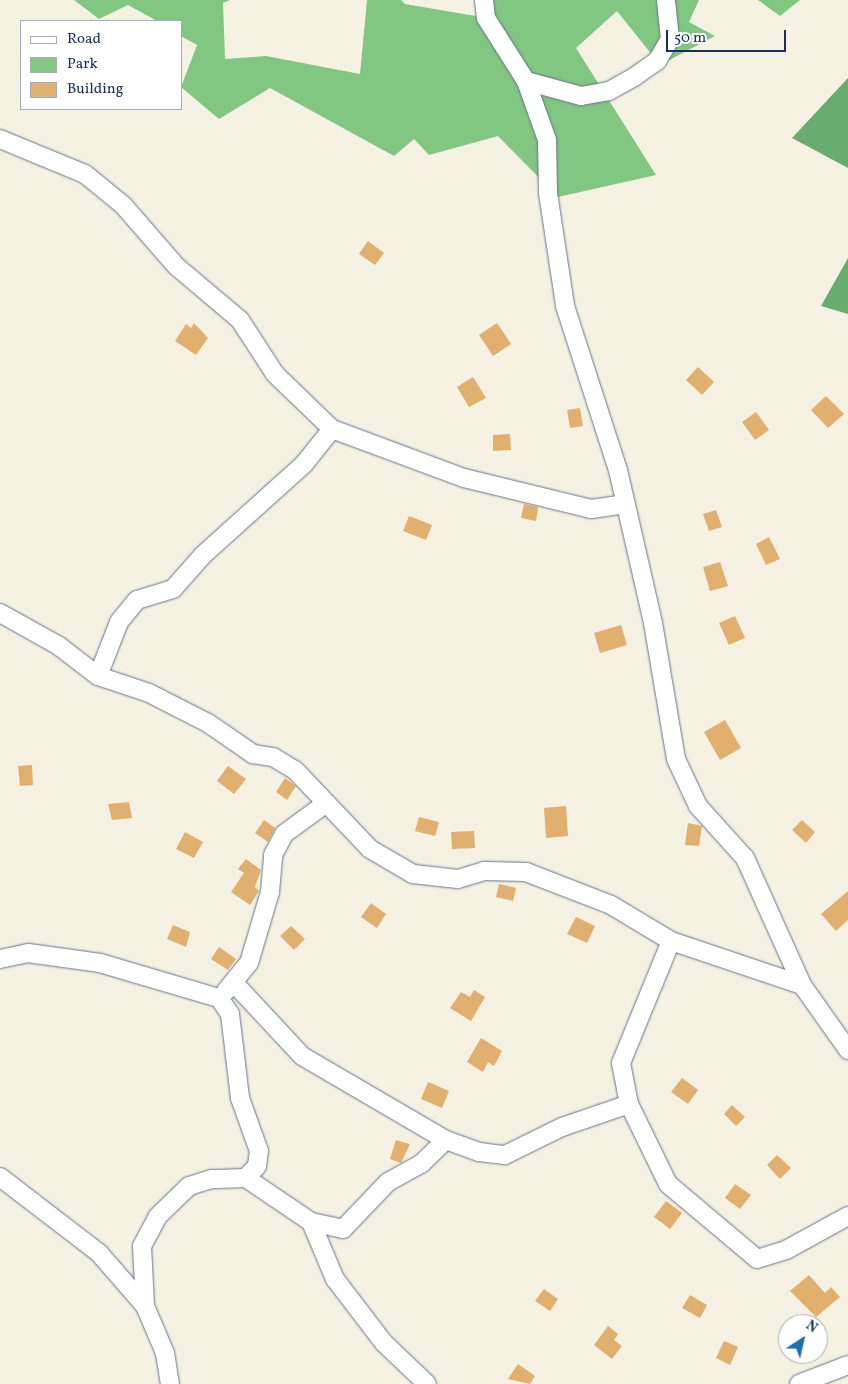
<!DOCTYPE html>
<style>
body{margin:0}
#map{position:relative;width:848px;height:1384px;overflow:hidden;background:#f5f2e3;font-family:Vollkorn,serif}
div>[style]{position:absolute}
[style*='--x']{left:calc(var(--x)*1px);top:calc(var(--y)*1px);width:calc(var(--w)*1px);rotate:calc(var(--a)*1deg)}
.green>*{inset:0;background:#81c782}
.forest>*{inset:0;background:#68ac70}
.building>*{inset:0;background:#e1af6e}
.roads{filter:drop-shadow(0 0 1px #67738d) drop-shadow(0 0 1px #67738d)}
.minor>*{height:18px;margin:-9px;padding:0 9px;transform-origin:9px;border-radius:9px;background:#fff}
span{translate:-50% -50%;white-space:nowrap;text-align:center;line-height:1.15;-webkit-text-stroke:4.5px #fff;paint-order:stroke}
.legend{position:absolute;left:20px;top:20px;width:162px;height:90px;box-sizing:border-box;background:#fff;border:1px solid #a4acbf;margin:0;padding:6px 9px;list-style:none;font-size:15px;color:#1b2f5e}
.legend li{display:flex;align-items:center;gap:10px;height:25px}
.legend b{width:25px;border:1px solid #a4acbf}
.north{position:absolute;left:778px;top:1314px;width:50px;height:50px;box-sizing:border-box;background:#fff;border:1px solid #a4acbf;border-radius:50%;rotate:35deg;font-size:14px;font-weight:700;line-height:20px;text-align:center;color:#1b2f5e}
.north::after{content:'';display:block;margin:auto;width:18px;height:22px;background:#1f6fb2;clip-path:polygon(50% 0,100% 100%,50% 72%,0 100%)}
.scale{position:absolute;left:666px;top:30px;width:120px;height:22px;box-sizing:border-box;border:2px solid #1b2f5e;border-top:0;padding-left:6px;font-size:15px;line-height:18px;white-space:nowrap;color:#1b2f5e;-webkit-text-stroke:4px #fff;paint-order:stroke}
</style>
<div id="map">
<div class="green">
<div style="clip-path:polygon(74px 0,230px 0,223px 3px,225px 59px,266px 56px,360px 74px,367px 0,401px 0,405px 4px,493px 19px,492px 0,699px 0,689px 22px,715px 36px,660px 65px,617px 11px,576px 48px,656px 175px,558px 197px,498px 136px,429px 155px,414px 139px,394px 156px,270px 88px,219px 119px,181px 87px,197px 45px,181px 36px,181px 21px,157px 21px,128px 5px,99px 19px)"></div>
<div style="clip-path:polygon(758px 0,800px 0,780px 16px)"></div>
</div>
<div class="forest">
<div style="clip-path:polygon(848px 78px,848px 168px,792px 138px)"></div>
<div style="clip-path:polygon(848px 258px,848px 314px,821px 306px)"></div>
</div>
<div class="building">
<div style="clip-path:polygon(368px 241px,384px 253px,375px 265px,359px 254px)"></div>
<div style="clip-path:polygon(194px 323px,208px 338px,196px 355px,175px 341px,186px 324px,191px 328px)"></div>
<div style="clip-path:polygon(497px 323px,511px 344px,493px 356px,479px 335px)"></div>
<div style="clip-path:polygon(698px 367px,714px 382px,702px 395px,686px 380px)"></div>
<div style="clip-path:polygon(473px 377px,486px 398px,469px 407px,457px 387px)"></div>
<div style="clip-path:polygon(826px 396px,844px 414px,828px 428px,811px 410px)"></div>
<div style="clip-path:polygon(580px 408px,583px 426px,570px 428px,567px 410px)"></div>
<div style="clip-path:polygon(756px 412px,769px 430px,755px 440px,742px 422px)"></div>
<div style="clip-path:polygon(510px 434px,511px 450px,493px 451px,493px 435px)"></div>
<div style="clip-path:polygon(524px 504px,538px 507px,536px 521px,521px 518px)"></div>
<div style="clip-path:polygon(716px 510px,722px 527px,709px 531px,703px 514px)"></div>
<div style="clip-path:polygon(409px 516px,432px 525px,426px 540px,403px 531px)"></div>
<div style="clip-path:polygon(769px 537px,780px 559px,766px 565px,756px 544px)"></div>
<div style="clip-path:polygon(720px 562px,728px 586px,710px 591px,703px 567px)"></div>
<div style="clip-path:polygon(735px 616px,745px 638px,729px 645px,719px 623px)"></div>
<div style="clip-path:polygon(621px 625px,627px 645px,600px 653px,594px 633px)"></div>
<div style="clip-path:polygon(725px 720px,741px 748px,720px 760px,704px 732px)"></div>
<div style="clip-path:polygon(32px 765px,33px 785px,20px 786px,18px 766px)"></div>
<div style="clip-path:polygon(228px 766px,246px 779px,234px 794px,217px 781px)"></div>
<div style="clip-path:polygon(285px 778px,296px 786px,287px 800px,276px 792px)"></div>
<div style="clip-path:polygon(129px 802px,132px 818px,112px 820px,108px 804px)"></div>
<div style="clip-path:polygon(566px 806px,568px 836px,546px 838px,544px 808px)"></div>
<div style="clip-path:polygon(419px 817px,439px 822px,435px 836px,415px 831px)"></div>
<div style="clip-path:polygon(264px 820px,275px 828px,268px 842px,255px 833px)"></div>
<div style="clip-path:polygon(802px 820px,815px 832px,806px 843px,792px 830px)"></div>
<div style="clip-path:polygon(688px 823px,702px 826px,699px 846px,685px 845px)"></div>
<div style="clip-path:polygon(474px 831px,475px 848px,452px 849px,451px 832px)"></div>
<div style="clip-path:polygon(185px 832px,203px 842px,194px 858px,176px 849px)"></div>
<div style="clip-path:polygon(246px 859px,261px 870px,255px 887px,259px 891px,250px 905px,231px 892px,244px 873px,238px 869px)"></div>
<div style="clip-path:polygon(499px 884px,516px 888px,513px 901px,496px 897px)"></div>
<div style="clip-path:polygon(848px 891px,848px 920px,836px 931px,821px 914px)"></div>
<div style="clip-path:polygon(371px 903px,386px 914px,377px 928px,361px 917px)"></div>
<div style="clip-path:polygon(576px 917px,595px 926px,587px 943px,567px 934px)"></div>
<div style="clip-path:polygon(173px 925px,190px 932px,186px 947px,167px 939px)"></div>
<div style="clip-path:polygon(291px 926px,305px 939px,294px 950px,280px 936px)"></div>
<div style="clip-path:polygon(219px 947px,236px 959px,228px 970px,211px 959px)"></div>
<div style="clip-path:polygon(474px 990px,485px 997px,471px 1021px,450px 1008px,461px 992px,470px 997px)"></div>
<div style="clip-path:polygon(481px 1038px,502px 1051px,494px 1066px,488px 1062px,483px 1072px,467px 1062px)"></div>
<div style="clip-path:polygon(682px 1078px,698px 1090px,688px 1104px,671px 1092px)"></div>
<div style="clip-path:polygon(428px 1082px,449px 1091px,442px 1108px,421px 1099px)"></div>
<div style="clip-path:polygon(732px 1105px,745px 1117px,736px 1126px,724px 1114px)"></div>
<div style="clip-path:polygon(396px 1140px,410px 1144px,401px 1163px,390px 1159px)"></div>
<div style="clip-path:polygon(777px 1155px,791px 1168px,780px 1179px,767px 1165px)"></div>
<div style="clip-path:polygon(735px 1184px,751px 1195px,740px 1209px,725px 1198px)"></div>
<div style="clip-path:polygon(666px 1201px,682px 1213px,670px 1229px,654px 1217px)"></div>
<div style="clip-path:polygon(809px 1275px,825px 1293px,831px 1287px,840px 1297px,816px 1317px,790px 1291px)"></div>
<div style="clip-path:polygon(544px 1289px,558px 1299px,550px 1311px,535px 1301px)"></div>
<div style="clip-path:polygon(690px 1295px,707px 1305px,700px 1318px,682px 1308px)"></div>
<div style="clip-path:polygon(608px 1326px,618px 1334px,614px 1340px,622px 1346px,612px 1359px,594px 1345px)"></div>
<div style="clip-path:polygon(724px 1341px,738px 1347px,730px 1365px,716px 1358px)"></div>
<div style="clip-path:polygon(518px 1364px,535px 1376px,530px 1384px,508px 1379px)"></div>
</div>
<div class="roads">
<div class="minor">
<div style="--x:484;--y:0;--w:18;--a:84"></div>
<div style="--x:486;--y:18;--w:75;--a:57.6"></div>
<div style="--x:526;--y:81;--w:63;--a:70.4"></div>
<div style="--x:547;--y:140;--w:53;--a:88.9"></div>
<div style="--x:548;--y:193;--w:114;--a:81.4"></div>
<div style="--x:565;--y:306;--w:172;--a:72.1"></div>
<div style="--x:618;--y:470;--w:157;--a:77.1"></div>
<div style="--x:653;--y:623;--w:138;--a:80.4"></div>
<div style="--x:676;--y:759;--w:52;--a:64.9"></div>
<div style="--x:698;--y:806;--w:70;--a:47.9"></div>
<div style="--x:745;--y:858;--w:139;--a:65.8"></div>
<div style="--x:802;--y:985;--w:80;--a:54.7"></div>
<div style="--x:526;--y:81;--w:57;--a:15.3"></div>
<div style="--x:581;--y:96;--w:28;--a:-10"></div>
<div style="--x:609;--y:91;--w:29;--a:-29"></div>
<div style="--x:634;--y:77;--w:28;--a:-35"></div>
<div style="--x:657;--y:61;--w:26;--a:-59"></div>
<div style="--x:670;--y:39;--w:39;--a:-96"></div>
<div style="--x:0;--y:139;--w:92;--a:22.4"></div>
<div style="--x:85;--y:174;--w:49;--a:39.2"></div>
<div style="--x:123;--y:205;--w:81;--a:49"></div>
<div style="--x:176;--y:266;--w:84;--a:40.2"></div>
<div style="--x:240;--y:320;--w:64;--a:57.1"></div>
<div style="--x:275;--y:374;--w:79;--a:44"></div>
<div style="--x:332;--y:429;--w:141;--a:20.4"></div>
<div style="--x:464;--y:478;--w:131;--a:13.7"></div>
<div style="--x:591;--y:509;--w:34;--a:-8"></div>
<div style="--x:0;--y:613;--w:68;--a:29.2"></div>
<div style="--x:59;--y:646;--w:49;--a:37.6"></div>
<div style="--x:98;--y:676;--w:54;--a:18.4"></div>
<div style="--x:149;--y:693;--w:66;--a:27"></div>
<div style="--x:208;--y:723;--w:55;--a:34.6"></div>
<div style="--x:253;--y:754;--w:20;--a:9"></div>
<div style="--x:273;--y:757;--w:26;--a:31"></div>
<div style="--x:295;--y:770;--w:109;--a:46.5"></div>
<div style="--x:370;--y:849;--w:50;--a:30.2"></div>
<div style="--x:413;--y:874;--w:45;--a:6.3"></div>
<div style="--x:458;--y:879;--w:28;--a:-17"></div>
<div style="--x:485;--y:871;--w:41;--a:1.4"></div>
<div style="--x:526;--y:872;--w:91;--a:21.2"></div>
<div style="--x:611;--y:905;--w:70;--a:31"></div>
<div style="--x:671;--y:941;--w:138;--a:18.6"></div>
<div style="--x:98;--y:676;--w:58;--a:-68.7"></div>
<div style="--x:119;--y:622;--w:28;--a:-51"></div>
<div style="--x:137;--y:600;--w:38;--a:-17"></div>
<div style="--x:173;--y:589;--w:45;--a:-48.6"></div>
<div style="--x:203;--y:555;--w:136;--a:-42"></div>
<div style="--x:304;--y:464;--w:45;--a:-51.3"></div>
<div style="--x:671;--y:941;--w:132;--a:112.3"></div>
<div style="--x:621;--y:1063;--w:42;--a:79"></div>
<div style="--x:629;--y:1104;--w:89;--a:64"></div>
<div style="--x:668;--y:1184;--w:116;--a:40.1"></div>
<div style="--x:757;--y:1259;--w:30;--a:-17"></div>
<div style="--x:786;--y:1250;--w:71;--a:-28.7"></div>
<div style="--x:0;--y:959;--w:29;--a:-12"></div>
<div style="--x:28;--y:953;--w:73;--a:7.9"></div>
<div style="--x:100;--y:963;--w:124;--a:16.4"></div>
<div style="--x:219;--y:998;--w:19;--a:55"></div>
<div style="--x:230;--y:1014;--w:85;--a:83.2"></div>
<div style="--x:240;--y:1098;--w:56;--a:70.3"></div>
<div style="--x:259;--y:1151;--w:15;--a:98"></div>
<div style="--x:257;--y:1166;--w:16;--a:133"></div>
<div style="--x:246;--y:1178;--w:35;--a:178"></div>
<div style="--x:211;--y:1179;--w:23;--a:162"></div>
<div style="--x:189;--y:1186;--w:43;--a:135.9"></div>
<div style="--x:158;--y:1216;--w:34;--a:118"></div>
<div style="--x:142;--y:1246;--w:60;--a:87.1"></div>
<div style="--x:234;--y:983;--w:100;--a:47"></div>
<div style="--x:302;--y:1056;--w:167;--a:30.3"></div>
<div style="--x:446;--y:1140;--w:35;--a:20"></div>
<div style="--x:479;--y:1152;--w:26;--a:7"></div>
<div style="--x:505;--y:1155;--w:64;--a:-26.2"></div>
<div style="--x:562;--y:1127;--w:71;--a:-18.9"></div>
<div style="--x:226;--y:991;--w:36;--a:-51"></div>
<div style="--x:249;--y:963;--w:74;--a:-73.5"></div>
<div style="--x:270;--y:892;--w:37;--a:-85"></div>
<div style="--x:273;--y:855;--w:24;--a:-62"></div>
<div style="--x:284;--y:834;--w:51;--a:-36.2"></div>
<div style="--x:0;--y:1177;--w:125;--a:37.5"></div>
<div style="--x:99;--y:1253;--w:70;--a:49"></div>
<div style="--x:145;--y:1306;--w:51;--a:66.9"></div>
<div style="--x:165;--y:1353;--w:31;--a:81"></div>
<div style="--x:246;--y:1178;--w:78;--a:34.1"></div>
<div style="--x:311;--y:1222;--w:33;--a:12"></div>
<div style="--x:343;--y:1229;--w:65;--a:-46.2"></div>
<div style="--x:388;--y:1182;--w:39;--a:-29"></div>
<div style="--x:422;--y:1163;--w:33;--a:-44"></div>
<div style="--x:311;--y:1222;--w:62;--a:67.2"></div>
<div style="--x:335;--y:1279;--w:81;--a:52.6"></div>
<div style="--x:384;--y:1343;--w:59;--a:43.6"></div>
<div style="--x:799;--y:1384;--w:53;--a:-21.2"></div>
</div>
</div>
<ul class="legend">
<li><b style="height:6px;background:#fff"></b>Road</li>
<li><b style="height:14px;background:#81c782"></b>Park</li>
<li><b style="height:14px;background:#e1af6e"></b>Building</li>
</ul>
<div class="north">N</div>
<div class="scale">50 m</div>
</div>
